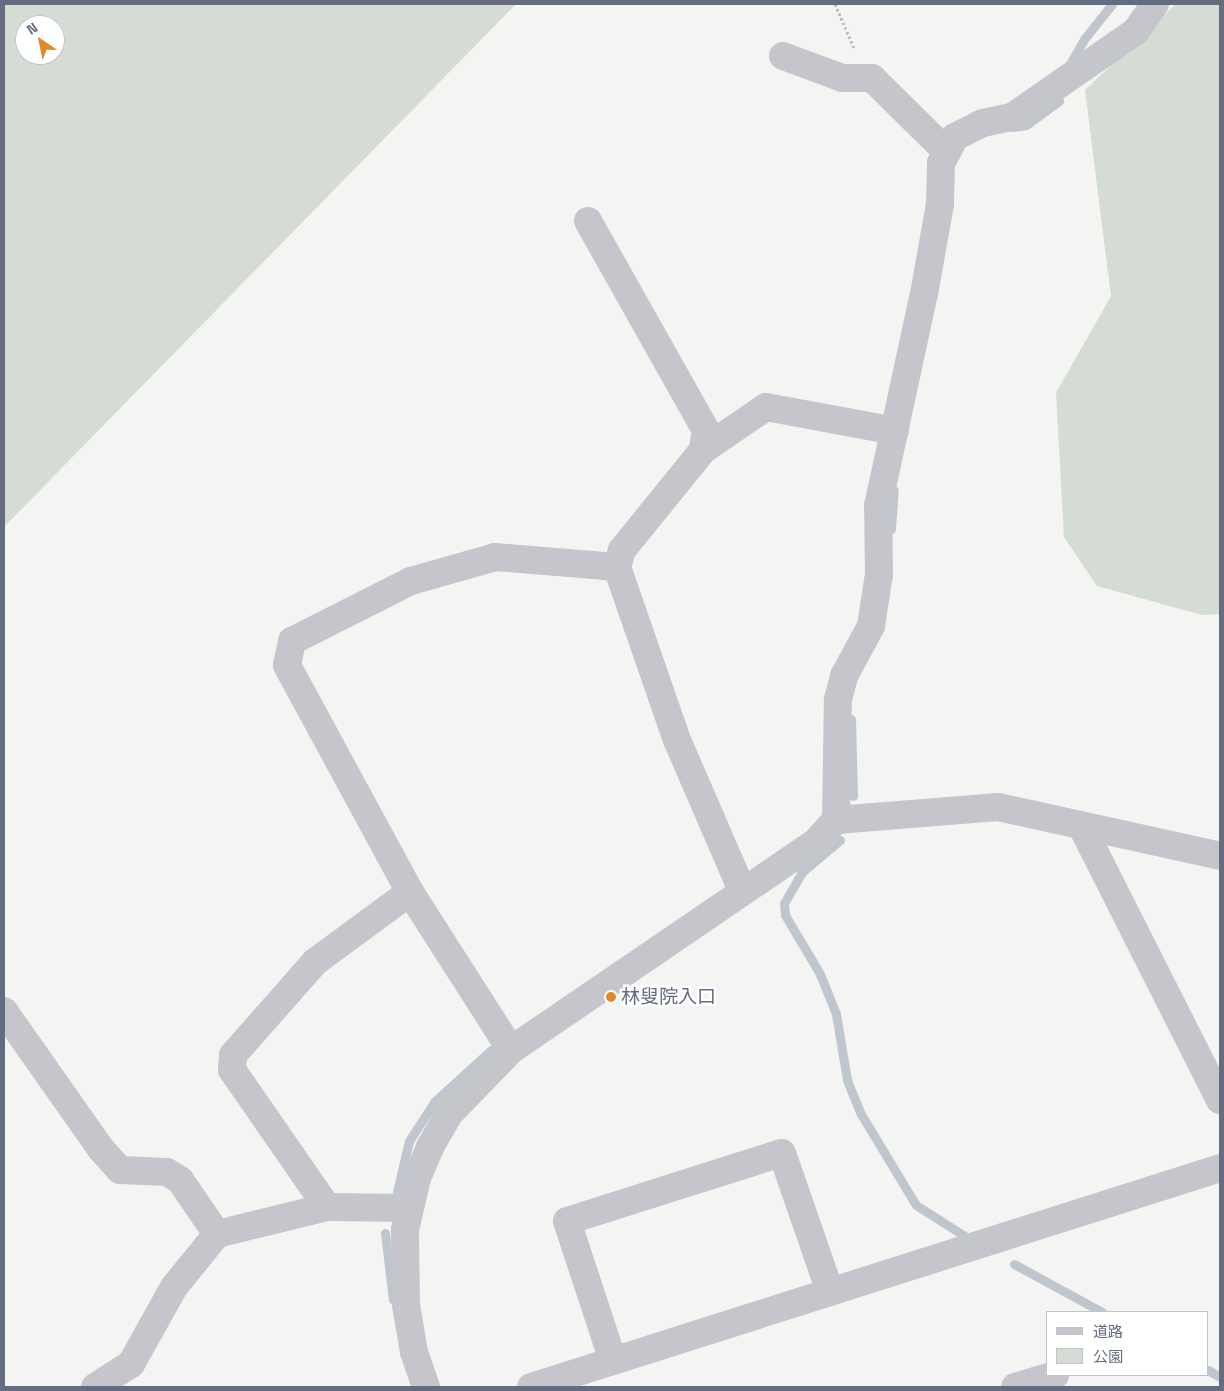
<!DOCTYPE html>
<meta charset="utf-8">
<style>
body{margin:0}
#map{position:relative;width:1224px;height:1391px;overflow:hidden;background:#f4f5f2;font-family:"Space Grotesk","Noto Sans JP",sans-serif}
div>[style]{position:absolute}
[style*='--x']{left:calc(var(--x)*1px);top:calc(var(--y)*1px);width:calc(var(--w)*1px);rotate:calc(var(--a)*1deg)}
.green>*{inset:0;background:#d4dcd3}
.stream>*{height:9px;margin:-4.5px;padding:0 4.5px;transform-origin:4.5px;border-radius:4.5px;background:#c0c6ce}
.path>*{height:3px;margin-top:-1.5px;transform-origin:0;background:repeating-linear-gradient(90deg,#bcbdc0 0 2.5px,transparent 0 5px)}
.minor>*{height:28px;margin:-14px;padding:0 14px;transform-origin:14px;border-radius:14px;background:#c5c6cb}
.dots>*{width:14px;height:14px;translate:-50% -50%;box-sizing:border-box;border:2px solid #fff;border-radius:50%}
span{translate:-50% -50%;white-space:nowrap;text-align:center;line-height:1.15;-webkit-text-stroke:5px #fff;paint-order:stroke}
.poi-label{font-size:19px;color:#656c82}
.left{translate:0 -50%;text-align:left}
.frame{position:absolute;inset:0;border:5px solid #656c82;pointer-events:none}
.legend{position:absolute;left:1046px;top:1311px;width:162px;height:65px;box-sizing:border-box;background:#fff;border:1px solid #c1c4cd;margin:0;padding:6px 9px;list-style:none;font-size:15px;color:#656c82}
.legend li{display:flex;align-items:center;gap:10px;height:25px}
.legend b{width:25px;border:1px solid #c1c4cd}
.north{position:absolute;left:15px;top:15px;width:50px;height:50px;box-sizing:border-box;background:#fff;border:1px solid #c1c4cd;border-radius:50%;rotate:326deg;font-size:14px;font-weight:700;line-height:20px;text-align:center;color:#656c82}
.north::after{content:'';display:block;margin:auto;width:18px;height:22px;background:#e08a27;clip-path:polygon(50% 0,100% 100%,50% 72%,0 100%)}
</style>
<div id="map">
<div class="green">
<div style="clip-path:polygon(evenodd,4px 4px,516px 4px,4px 527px,4px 4px,25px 25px,55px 25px,55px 55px,25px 55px,25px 25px)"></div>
<div style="clip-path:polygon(1176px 4px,1220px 4px,1220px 614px,1202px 615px,1097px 586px,1064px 537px,1056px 393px,1111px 296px,1085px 90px)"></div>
</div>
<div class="stream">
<div style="--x:1067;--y:69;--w:36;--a:-60"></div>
<div style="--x:1085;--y:38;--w:43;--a:-51.5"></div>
<div style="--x:1013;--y:127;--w:13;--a:-9"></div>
<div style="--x:1026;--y:125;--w:41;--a:-36"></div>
<div style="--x:891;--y:529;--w:39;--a:-86"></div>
<div style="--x:851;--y:719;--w:77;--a:88.5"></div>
<div style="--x:840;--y:840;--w:50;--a:139.9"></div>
<div style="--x:802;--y:872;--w:36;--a:120"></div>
<div style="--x:784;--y:903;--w:12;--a:85"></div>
<div style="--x:785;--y:915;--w:69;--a:59.3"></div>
<div style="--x:820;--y:974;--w:43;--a:68.2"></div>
<div style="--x:836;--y:1014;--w:67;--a:80.5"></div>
<div style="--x:847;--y:1080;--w:37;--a:68"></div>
<div style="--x:861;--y:1114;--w:106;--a:58.9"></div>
<div style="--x:916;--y:1205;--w:65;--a:32.5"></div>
<div style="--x:397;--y:1192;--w:52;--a:-76.8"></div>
<div style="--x:409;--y:1141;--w:48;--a:-57"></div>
<div style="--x:435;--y:1101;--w:76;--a:-42.3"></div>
<div style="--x:385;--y:1233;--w:67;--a:83.2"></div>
<div style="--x:1014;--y:1264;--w:100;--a:28.6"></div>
<div style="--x:1208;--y:1370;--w:14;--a:30"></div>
</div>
<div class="path">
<div style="--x:835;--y:4;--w:50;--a:66.5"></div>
</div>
<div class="minor">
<div style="--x:783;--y:56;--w:63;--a:20.4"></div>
<div style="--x:842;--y:78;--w:30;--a:0"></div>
<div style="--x:872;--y:78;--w:105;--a:44.6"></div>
<div style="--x:588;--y:221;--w:240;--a:60.6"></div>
<div style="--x:706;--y:430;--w:20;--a:99"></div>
<div style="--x:703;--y:450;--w:129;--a:129"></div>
<div style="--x:622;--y:550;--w:18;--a:106"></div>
<div style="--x:617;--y:567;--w:183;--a:70.9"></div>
<div style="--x:677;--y:740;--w:163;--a:66.6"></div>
<div style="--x:703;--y:450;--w:76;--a:-34.3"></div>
<div style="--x:766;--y:407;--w:131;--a:10.5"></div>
<div style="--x:836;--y:820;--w:163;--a:-4.6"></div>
<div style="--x:998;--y:807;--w:227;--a:12.4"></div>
<div style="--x:1082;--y:827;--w:306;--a:63.2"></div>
<div style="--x:4;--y:1011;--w:169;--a:54.9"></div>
<div style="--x:101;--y:1149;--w:28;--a:48"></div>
<div style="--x:120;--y:1170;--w:47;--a:2.4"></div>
<div style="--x:167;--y:1172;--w:15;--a:32"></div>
<div style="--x:180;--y:1180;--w:65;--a:55.6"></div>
<div style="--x:511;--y:1050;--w:188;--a:-122.6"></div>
<div style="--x:410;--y:892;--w:258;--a:-118.5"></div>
<div style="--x:287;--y:665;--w:25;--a:-78"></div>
<div style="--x:292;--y:641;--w:133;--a:-26.8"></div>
<div style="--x:411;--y:581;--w:87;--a:-15.9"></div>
<div style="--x:495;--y:557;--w:122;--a:4.7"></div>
<div style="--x:327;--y:1207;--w:167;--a:-124.7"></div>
<div style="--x:232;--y:1070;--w:15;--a:-86"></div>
<div style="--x:233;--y:1055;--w:124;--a:-48.6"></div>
<div style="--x:315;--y:962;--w:118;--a:-36.4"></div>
<div style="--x:613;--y:1361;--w:147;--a:-108.2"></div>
<div style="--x:567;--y:1221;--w:225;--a:-17.6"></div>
<div style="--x:782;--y:1153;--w:147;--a:70.9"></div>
<div style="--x:95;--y:1387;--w:43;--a:-32.6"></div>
<div style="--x:131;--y:1364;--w:88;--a:-60.8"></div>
<div style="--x:174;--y:1287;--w:68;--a:-50.9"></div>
<div style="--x:217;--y:1234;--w:113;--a:-13.8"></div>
<div style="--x:327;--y:1207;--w:82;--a:0.7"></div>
<div style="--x:426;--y:1387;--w:37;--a:-109"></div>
<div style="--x:414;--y:1352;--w:48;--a:-99.7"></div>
<div style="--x:406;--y:1305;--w:75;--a:-90.8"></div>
<div style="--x:405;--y:1230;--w:53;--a:-77"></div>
<div style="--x:417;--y:1178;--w:34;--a:-67"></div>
<div style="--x:430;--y:1147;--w:39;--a:-60"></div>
<div style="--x:450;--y:1113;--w:88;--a:-45.9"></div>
<div style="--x:511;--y:1050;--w:369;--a:-34.3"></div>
<div style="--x:816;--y:842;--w:30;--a:-48"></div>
<div style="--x:836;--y:820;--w:121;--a:-89.1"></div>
<div style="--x:838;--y:699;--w:24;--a:-75"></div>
<div style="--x:844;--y:676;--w:57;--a:-61.6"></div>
<div style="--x:871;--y:626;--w:53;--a:-81.3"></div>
<div style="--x:879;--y:574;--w:68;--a:-90.8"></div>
<div style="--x:878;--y:506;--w:217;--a:-77.8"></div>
<div style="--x:924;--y:294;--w:91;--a:-79.9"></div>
<div style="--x:940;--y:204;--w:41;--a:-88.6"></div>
<div style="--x:941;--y:163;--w:13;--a:-61"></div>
<div style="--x:947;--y:152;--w:17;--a:-62"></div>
<div style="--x:955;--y:137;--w:31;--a:-27"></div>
<div style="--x:983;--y:123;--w:30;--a:-12"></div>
<div style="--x:1012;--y:117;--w:151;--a:-34.7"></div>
<div style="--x:1136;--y:31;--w:33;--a:-55"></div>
<div style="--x:531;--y:1387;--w:723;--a:-17.63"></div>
<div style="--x:1015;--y:1387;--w:42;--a:-16.7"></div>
</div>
<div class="dots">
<div style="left:611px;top:997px;background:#e08a27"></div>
</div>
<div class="poi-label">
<span class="left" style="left:621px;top:997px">林叟院入口</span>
</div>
<div class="frame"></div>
<ul class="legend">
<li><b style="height:6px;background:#c5c6cb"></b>道路</li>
<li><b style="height:14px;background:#d4dcd3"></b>公園</li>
</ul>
<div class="north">N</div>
</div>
